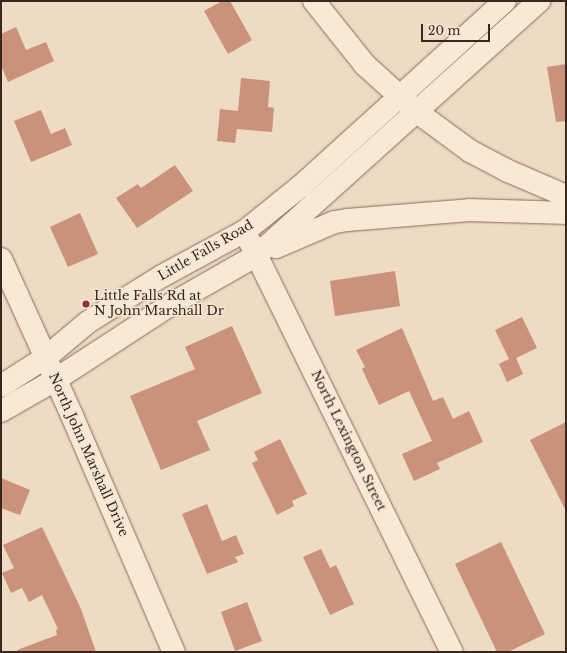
<!DOCTYPE html>
<style>
body{margin:0}
#map{position:relative;width:567px;height:653px;overflow:hidden;background:#eddbc4;font-family:"Libre Baskerville",serif}
div>[style]{position:absolute}
[style*='--x']{left:calc(var(--x)*1px);top:calc(var(--y)*1px);width:calc(var(--w)*1px);rotate:calc(var(--a)*1deg)}
.building>*{inset:0;background:#ca917b}
.roads{filter:drop-shadow(0 0 1px #876c5b) drop-shadow(0 0 1px #876c5b)}
.minor>*{height:22px;margin:-11px;padding:0 11px;transform-origin:11px;border-radius:11px;background:#f8e9d7}
.tertiary>*{height:22px;margin:-11px;padding:0 11px;transform-origin:11px;border-radius:11px;background:#f8e9d7}
.dots>*{width:11px;height:11px;translate:-50% -50%;box-sizing:border-box;border:2px solid #f5e6d3;border-radius:50%}
span{translate:-50% -50%;white-space:nowrap;text-align:center;line-height:1.15;-webkit-text-stroke:3px #f5e6d3;paint-order:stroke}
.street-label{font-size:13px;color:#37271e}
.poi-label{font-size:13px;color:#37271e}
.left{translate:0 -50%;text-align:left}
.frame{position:absolute;inset:0;border:2px solid #37271e;pointer-events:none}
.scale{position:absolute;left:421px;top:24px;width:69px;height:18px;box-sizing:border-box;border:2px solid #37271e;border-top:0;padding-left:5px;font-size:12px;line-height:14px;white-space:nowrap;color:#37271e;-webkit-text-stroke:3px #f5e6d3;paint-order:stroke}
</style>
<div id="map">
<div class="building">
<div style="clip-path:polygon(222px 1px,230px 1px,252px 40px,228px 54px,204px 11px)"></div>
<div style="clip-path:polygon(16px 27px,26px 50px,46px 42px,54px 61px,8px 82px,1px 65px,1px 34px)"></div>
<div style="clip-path:polygon(566px 64px,566px 121px,556px 122px,547px 67px)"></div>
<div style="clip-path:polygon(241px 78px,270px 81px,268px 107px,274px 108px,272px 132px,237px 129px,235px 143px,217px 141px,220px 109px,238px 111px)"></div>
<div style="clip-path:polygon(41px 110px,51px 134px,65px 128px,72px 145px,31px 162px,14px 121px)"></div>
<div style="clip-path:polygon(175px 165px,193px 191px,137px 228px,116px 198px,138px 184px,141px 188px)"></div>
<div style="clip-path:polygon(80px 213px,98px 254px,68px 267px,50px 227px)"></div>
<div style="clip-path:polygon(395px 271px,400px 306px,335px 316px,330px 281px)"></div>
<div style="clip-path:polygon(522px 317px,537px 348px,516px 358px,523px 374px,507px 382px,499px 364px,509px 359px,495px 330px)"></div>
<div style="clip-path:polygon(232px 326px,262px 393px,197px 421px,210px 450px,161px 470px,130px 396px,195px 369px,185px 347px)"></div>
<div style="clip-path:polygon(402px 328px,433px 401px,443px 397px,453px 419px,469px 411px,483px 442px,437px 463px,440px 469px,414px 481px,402px 454px,432px 441px,409px 391px,379px 405px,362px 369px,365px 367px,356px 350px)"></div>
<div style="clip-path:polygon(566px 422px,566px 511px,530px 440px)"></div>
<div style="clip-path:polygon(280px 439px,307px 494px,292px 501px,294px 506px,277px 515px,252px 463px,258px 460px,254px 452px)"></div>
<div style="clip-path:polygon(1px 478px,30px 490px,20px 515px,1px 508px)"></div>
<div style="clip-path:polygon(207px 504px,222px 541px,236px 535px,244px 554px,235px 557px,238px 562px,207px 574px,182px 514px)"></div>
<div style="clip-path:polygon(42px 527px,81px 609px,96px 652px,18px 652px,17px 650px,57px 635px,56px 630px,58px 629px,42px 595px,29px 602px,22px 588px,11px 593px,2px 573px,14px 568px,3px 545px)"></div>
<div style="clip-path:polygon(501px 542px,545px 634px,508px 652px,497px 652px,455px 564px)"></div>
<div style="clip-path:polygon(321px 549px,330px 568px,336px 565px,354px 604px,330px 615px,303px 557px)"></div>
<div style="clip-path:polygon(247px 602px,262px 641px,235px 651px,221px 612px)"></div>
</div>
<div class="roads">
<div class="minor">
<div style="--x:314;--y:1;--w:82;--a:51.4"></div>
<div style="--x:365;--y:65;--w:70;--a:42.1"></div>
<div style="--x:417;--y:112;--w:66;--a:36.3"></div>
<div style="--x:470;--y:151;--w:43;--a:27.8"></div>
<div style="--x:508;--y:171;--w:63;--a:23.3"></div>
<div style="--x:1;--y:259;--w:175;--a:65.6"></div>
<div style="--x:73;--y:418;--w:255;--a:66.7"></div>
</div>
<div class="tertiary">
<div style="--x:250;--y:242;--w:457;--a:63.8"></div>
<div style="--x:276;--y:247;--w:64;--a:-23"></div>
<div style="--x:335;--y:222;--w:12;--a:-9"></div>
<div style="--x:347;--y:220;--w:123;--a:-4.6"></div>
<div style="--x:470;--y:210;--w:96;--a:1.8"></div>
<div style="--x:1;--y:386;--w:52;--a:-32.5"></div>
<div style="--x:45;--y:358;--w:56;--a:-39.9"></div>
<div style="--x:88;--y:322;--w:87;--a:-31.9"></div>
<div style="--x:162;--y:276;--w:94;--a:-28.5"></div>
<div style="--x:245;--y:231;--w:72;--a:-38.8"></div>
<div style="--x:301;--y:186;--w:275;--a:-42.2"></div>
<div style="--x:1;--y:411;--w:62;--a:-29.9"></div>
<div style="--x:55;--y:380;--w:141;--a:-33.1"></div>
<div style="--x:173;--y:303;--w:97;--a:-29.7"></div>
<div style="--x:257;--y:255;--w:380;--a:-42"></div>
</div>
</div>
<div class="dots">
<div style="left:86px;top:304px;background:#952c3c"></div>
</div>
<div class="street-label">
<span style="left:206px;top:251px;rotate:-30deg">Little Falls Road</span>
<span style="left:348px;top:441px;rotate:64deg">North Lexington Street</span>
<span style="left:88px;top:455px;rotate:66deg">North John Marshall Drive</span>
</div>
<div class="poi-label">
<span class="left" style="left:94px;top:304px">Little Falls Rd at<br>N John Marshall Dr</span>
</div>
<div class="frame"></div>
<div class="scale">20 m</div>
</div>
